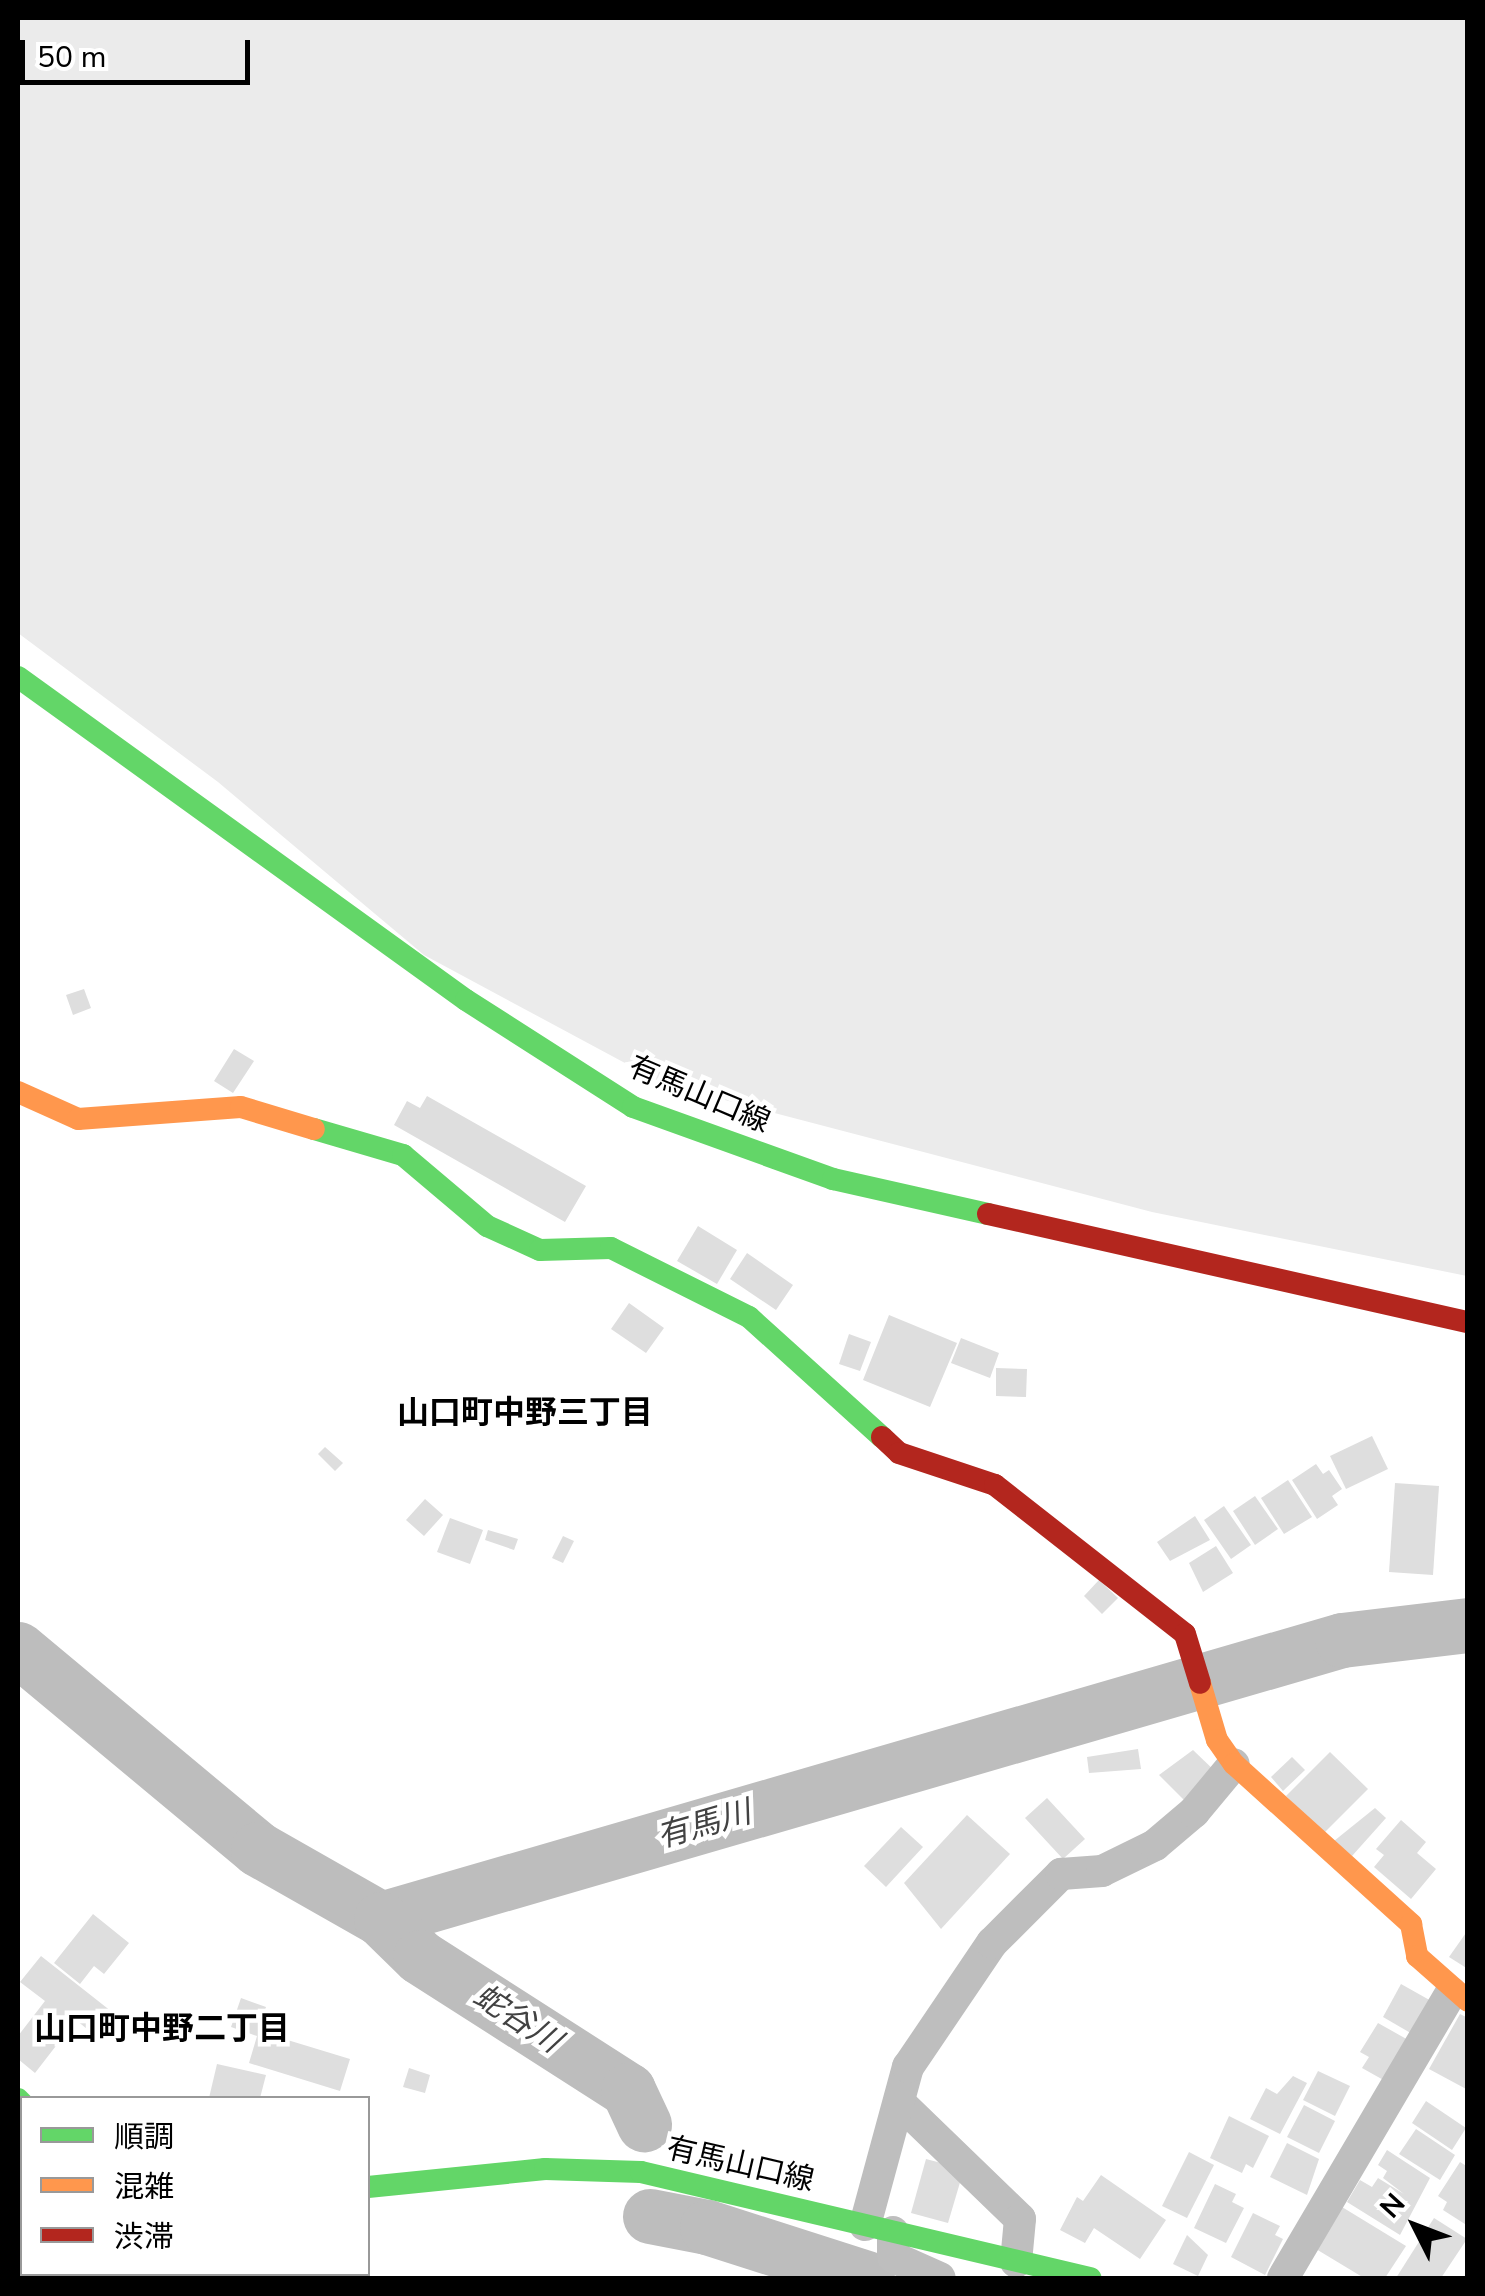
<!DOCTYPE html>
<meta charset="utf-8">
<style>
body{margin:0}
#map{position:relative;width:1485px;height:2296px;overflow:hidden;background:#fff;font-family:"Nunito Sans","Noto Sans JP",sans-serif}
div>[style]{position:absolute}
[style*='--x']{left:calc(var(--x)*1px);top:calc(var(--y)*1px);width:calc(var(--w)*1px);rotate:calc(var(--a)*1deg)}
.green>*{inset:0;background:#ebebeb}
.river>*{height:55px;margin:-27.5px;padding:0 27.5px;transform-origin:27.5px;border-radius:27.5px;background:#bdbdbd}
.building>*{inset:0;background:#dedede}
.street>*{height:32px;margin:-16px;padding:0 16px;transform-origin:16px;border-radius:16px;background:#bebebe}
.fast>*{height:22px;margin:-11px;padding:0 11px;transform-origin:11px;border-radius:11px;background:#63d668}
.slow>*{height:22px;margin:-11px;padding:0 11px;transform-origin:11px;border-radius:11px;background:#ff974d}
.jam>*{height:22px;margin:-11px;padding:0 11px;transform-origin:11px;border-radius:11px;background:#b3261e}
span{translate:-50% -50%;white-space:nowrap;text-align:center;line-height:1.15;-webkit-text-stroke:9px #fff;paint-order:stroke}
.street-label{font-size:30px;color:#000}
.neighbourhood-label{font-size:32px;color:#000;font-weight:700}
.water-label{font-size:32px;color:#424242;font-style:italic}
.frame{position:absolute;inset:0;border:20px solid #000;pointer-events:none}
.legend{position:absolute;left:20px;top:2096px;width:350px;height:180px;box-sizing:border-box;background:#fff;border:2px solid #999;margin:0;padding:12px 18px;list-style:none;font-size:30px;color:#000}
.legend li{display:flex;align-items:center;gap:20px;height:50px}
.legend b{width:50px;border:2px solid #999}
.north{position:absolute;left:1365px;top:2176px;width:100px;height:100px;-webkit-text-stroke:8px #fff;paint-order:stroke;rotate:312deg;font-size:28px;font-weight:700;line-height:40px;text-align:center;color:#000}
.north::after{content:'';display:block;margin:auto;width:35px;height:45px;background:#000;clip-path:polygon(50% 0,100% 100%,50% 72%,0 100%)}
.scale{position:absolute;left:20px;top:40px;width:230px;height:45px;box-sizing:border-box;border:5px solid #000;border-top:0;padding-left:12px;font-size:30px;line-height:35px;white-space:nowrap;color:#000;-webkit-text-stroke:8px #fff;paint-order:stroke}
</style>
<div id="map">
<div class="green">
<div style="clip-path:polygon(18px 18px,1467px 18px,1467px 1276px,1152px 1212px,664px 1084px,424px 955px,218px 782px,18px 633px)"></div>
</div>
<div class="river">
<div style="--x:18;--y:1649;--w:312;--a:39.8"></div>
<div style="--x:258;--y:1849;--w:142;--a:29.6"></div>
<div style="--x:381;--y:1919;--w:1001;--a:-16.19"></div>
<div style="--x:1342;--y:1640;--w:127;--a:-6.8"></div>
<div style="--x:381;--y:1919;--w:54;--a:44.3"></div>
<div style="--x:420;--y:1957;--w:247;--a:32.6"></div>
<div style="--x:628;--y:2090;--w:38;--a:65"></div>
<div style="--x:650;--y:2216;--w:58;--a:10.9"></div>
<div style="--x:707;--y:2227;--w:168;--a:17.7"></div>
</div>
<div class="building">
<div style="clip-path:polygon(84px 989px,91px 1008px,73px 1015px,66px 995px)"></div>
<div style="clip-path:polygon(234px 1049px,254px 1061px,233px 1093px,214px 1081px)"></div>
<div style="clip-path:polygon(427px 1096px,586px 1186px,565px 1222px,394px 1125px,407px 1101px,420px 1108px)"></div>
<div style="clip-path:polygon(698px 1226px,737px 1250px,717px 1284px,677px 1261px)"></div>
<div style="clip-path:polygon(747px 1253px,793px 1285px,776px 1310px,730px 1279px)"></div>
<div style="clip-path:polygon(629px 1303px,664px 1328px,646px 1353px,611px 1329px)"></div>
<div style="clip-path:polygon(889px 1315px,957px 1343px,930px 1407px,863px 1380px)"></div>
<div style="clip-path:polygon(849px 1334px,871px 1342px,860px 1371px,839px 1364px)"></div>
<div style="clip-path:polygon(961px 1338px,999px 1353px,990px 1378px,951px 1363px)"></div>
<div style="clip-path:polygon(996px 1368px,1027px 1369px,1026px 1397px,996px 1396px)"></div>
<div style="clip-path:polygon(1372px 1436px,1388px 1469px,1346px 1489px,1330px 1456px)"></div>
<div style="clip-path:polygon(325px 1447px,343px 1463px,335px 1471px,318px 1454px)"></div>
<div style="clip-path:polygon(1316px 1464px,1323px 1474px,1329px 1470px,1342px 1489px,1332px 1496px,1338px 1505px,1317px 1519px,1292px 1480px)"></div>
<div style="clip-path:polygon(1288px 1480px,1312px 1517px,1284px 1534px,1261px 1498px)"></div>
<div style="clip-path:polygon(1395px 1483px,1439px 1486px,1433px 1575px,1389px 1572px)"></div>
<div style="clip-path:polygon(1255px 1496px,1278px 1529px,1255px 1545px,1233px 1511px)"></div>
<div style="clip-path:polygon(425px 1499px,443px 1515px,424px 1536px,406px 1520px)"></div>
<div style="clip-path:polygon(1224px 1506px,1251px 1545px,1231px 1559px,1204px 1520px)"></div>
<div style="clip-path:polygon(1195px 1516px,1210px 1540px,1170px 1561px,1157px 1542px)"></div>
<div style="clip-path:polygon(450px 1518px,483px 1530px,470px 1564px,437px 1552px)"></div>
<div style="clip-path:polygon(488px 1530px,518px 1539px,514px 1550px,485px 1540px)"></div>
<div style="clip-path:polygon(563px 1536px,574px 1541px,563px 1563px,552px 1558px)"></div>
<div style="clip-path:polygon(1216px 1546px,1233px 1573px,1203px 1592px,1189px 1563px)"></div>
<div style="clip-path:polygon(1099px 1580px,1118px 1598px,1102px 1614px,1084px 1596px)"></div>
<div style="clip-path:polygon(1138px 1749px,1141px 1769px,1089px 1773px,1087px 1757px)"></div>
<div style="clip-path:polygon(1193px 1750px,1219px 1775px,1189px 1805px,1159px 1775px)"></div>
<div style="clip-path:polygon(1330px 1752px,1368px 1789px,1324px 1833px,1286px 1796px)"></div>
<div style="clip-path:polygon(1292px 1757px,1305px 1770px,1283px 1791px,1271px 1777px)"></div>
<div style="clip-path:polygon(1047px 1798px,1085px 1839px,1063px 1859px,1025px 1818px)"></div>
<div style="clip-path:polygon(1375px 1808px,1386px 1818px,1352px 1856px,1334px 1841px)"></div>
<div style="clip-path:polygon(967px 1815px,1010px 1854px,941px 1929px,904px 1883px)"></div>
<div style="clip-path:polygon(1401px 1820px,1426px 1842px,1417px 1853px,1436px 1869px,1411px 1899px,1374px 1867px,1384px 1855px,1376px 1849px)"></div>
<div style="clip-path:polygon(901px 1827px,923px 1847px,886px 1887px,864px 1866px)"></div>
<div style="clip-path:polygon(93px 1914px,129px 1943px,104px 1974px,94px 1966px,80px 1984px,54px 1963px)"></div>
<div style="clip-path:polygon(1468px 1930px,1468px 1969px,1449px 1957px)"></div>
<div style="clip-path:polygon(41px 1956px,121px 2019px,103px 2042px,76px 2020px,35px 2073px,18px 2059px,18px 2036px,45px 2001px,20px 1982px)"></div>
<div style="clip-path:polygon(1401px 1984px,1433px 2002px,1414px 2035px,1383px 2017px)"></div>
<div style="clip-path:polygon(241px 1998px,266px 2007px,258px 2031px,350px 2059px,340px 2091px,249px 2063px,257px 2036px,231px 2027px)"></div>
<div style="clip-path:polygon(1460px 2014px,1468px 2018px,1468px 2090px,1429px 2069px)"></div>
<div style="clip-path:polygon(1378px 2023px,1410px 2041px,1387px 2082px,1362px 2068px,1369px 2057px,1360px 2052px)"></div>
<div style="clip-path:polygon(217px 2064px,266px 2075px,260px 2098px,209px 2098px)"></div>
<div style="clip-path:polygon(409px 2068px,430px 2075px,425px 2093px,403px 2087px)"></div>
<div style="clip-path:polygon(1318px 2071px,1350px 2086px,1335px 2116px,1303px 2100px)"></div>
<div style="clip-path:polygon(1293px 2076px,1307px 2083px,1280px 2134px,1250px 2119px,1266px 2088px,1277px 2094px)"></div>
<div style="clip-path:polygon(1426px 2101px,1466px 2128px,1452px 2150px,1412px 2123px)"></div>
<div style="clip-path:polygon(1304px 2105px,1335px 2121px,1319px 2153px,1287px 2137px)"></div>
<div style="clip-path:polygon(1229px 2116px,1269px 2136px,1253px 2168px,1246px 2164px,1242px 2173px,1210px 2158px)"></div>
<div style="clip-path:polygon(1416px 2129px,1455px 2155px,1440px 2180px,1399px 2154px)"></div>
<div style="clip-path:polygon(1287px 2143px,1319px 2159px,1307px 2195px,1270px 2177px)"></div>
<div style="clip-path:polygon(1387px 2150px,1430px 2178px,1400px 2235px,1347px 2202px,1360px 2180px,1372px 2187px,1378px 2178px,1404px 2194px,1383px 2178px,1387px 2171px,1378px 2165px)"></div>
<div style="clip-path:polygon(1189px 2152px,1214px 2165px,1187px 2218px,1162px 2206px)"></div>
<div style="clip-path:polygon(926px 2159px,964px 2169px,948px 2223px,911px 2213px)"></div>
<div style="clip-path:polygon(1460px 2162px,1468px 2167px,1468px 2226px,1443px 2210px,1447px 2202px,1438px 2196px)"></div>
<div style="clip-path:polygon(1101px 2175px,1166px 2220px,1140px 2259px,1094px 2228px,1085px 2243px,1060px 2230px,1077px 2197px,1083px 2201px)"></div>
<div style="clip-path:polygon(1215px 2184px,1236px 2194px,1232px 2202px,1244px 2208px,1226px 2243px,1194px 2228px)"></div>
<div style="clip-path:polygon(1342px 2207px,1406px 2246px,1385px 2278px,1364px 2278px,1316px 2249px)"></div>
<div style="clip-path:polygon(1253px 2213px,1280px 2226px,1275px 2235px,1283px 2239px,1265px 2275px,1231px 2257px)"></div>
<div style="clip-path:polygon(1434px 2218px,1467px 2239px,1441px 2278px,1396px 2278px)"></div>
<div style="clip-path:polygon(1187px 2235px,1208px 2255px,1198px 2276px,1173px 2264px)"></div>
<div style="clip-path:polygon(22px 2251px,22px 2274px,70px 2274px,69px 2278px,18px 2278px)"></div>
</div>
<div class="street">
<div style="--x:899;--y:2102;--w:168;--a:44"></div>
<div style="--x:1020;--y:2219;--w:43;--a:95.3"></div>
<div style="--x:865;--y:2225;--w:164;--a:-74.8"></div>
<div style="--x:908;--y:2067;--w:150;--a:-55.9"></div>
<div style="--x:992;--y:1943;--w:98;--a:-45"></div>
<div style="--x:1061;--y:1874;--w:41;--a:-4.2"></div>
<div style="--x:1102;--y:1871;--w:59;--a:-26.1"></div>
<div style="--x:1155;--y:1845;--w:51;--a:-40.2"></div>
<div style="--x:1194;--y:1812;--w:62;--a:-50.2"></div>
<div style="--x:893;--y:2232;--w:25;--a:90"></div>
<div style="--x:893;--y:2257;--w:51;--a:24.1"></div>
<div style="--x:1283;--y:2278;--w:331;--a:-59.5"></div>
</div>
<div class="fast">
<div style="--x:18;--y:677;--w:552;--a:35.79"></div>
<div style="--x:466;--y:1000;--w:198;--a:32.6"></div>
<div style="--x:633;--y:1107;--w:213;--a:19.8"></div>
<div style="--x:833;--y:1179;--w:159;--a:12.7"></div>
<div style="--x:314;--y:1129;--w:93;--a:16.3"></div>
<div style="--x:403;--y:1155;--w:110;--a:40.2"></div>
<div style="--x:487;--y:1226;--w:58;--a:24.4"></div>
<div style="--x:540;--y:1250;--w:71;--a:-1.6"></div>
<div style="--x:611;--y:1248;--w:154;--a:26.6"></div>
<div style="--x:749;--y:1317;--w:179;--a:42.1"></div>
<div style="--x:18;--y:2099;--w:6;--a:45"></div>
<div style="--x:368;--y:2187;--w:178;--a:-5.8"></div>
<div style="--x:545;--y:2169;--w:96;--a:1.8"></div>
<div style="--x:641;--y:2172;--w:462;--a:13.3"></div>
</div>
<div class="slow">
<div style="--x:18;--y:1092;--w:66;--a:24.2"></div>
<div style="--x:78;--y:1119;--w:163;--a:-4.2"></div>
<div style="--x:241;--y:1107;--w:76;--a:16.8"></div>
<div style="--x:1200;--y:1683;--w:59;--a:73.4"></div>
<div style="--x:1217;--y:1740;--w:29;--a:55"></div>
<div style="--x:1234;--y:1764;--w:239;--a:42.1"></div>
<div style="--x:1411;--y:1924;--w:33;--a:79"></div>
<div style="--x:1417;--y:1956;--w:68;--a:41.4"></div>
</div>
<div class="jam">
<div style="--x:988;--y:1214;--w:492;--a:12.7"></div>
<div style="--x:882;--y:1437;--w:23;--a:43"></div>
<div style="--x:899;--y:1453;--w:101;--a:18.4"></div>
<div style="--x:995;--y:1485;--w:241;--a:38.1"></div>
<div style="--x:1185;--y:1634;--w:51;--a:73"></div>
</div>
<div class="street-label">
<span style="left:699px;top:1095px;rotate:23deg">有馬山口線</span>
<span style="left:740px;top:2165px;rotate:13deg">有馬山口線</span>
</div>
<div class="neighbourhood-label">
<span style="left:525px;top:1413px">山口町中野三丁目</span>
<span style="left:162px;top:2029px">山口町中野二丁目</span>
</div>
<div class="water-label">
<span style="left:704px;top:1825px;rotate:-16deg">有馬川</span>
<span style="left:517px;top:2019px;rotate:33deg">蛇谷川</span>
</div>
<div class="frame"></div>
<ul class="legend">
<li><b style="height:12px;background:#63d668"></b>順調</li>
<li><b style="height:12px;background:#ff974d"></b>混雑</li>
<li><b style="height:12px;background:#b3261e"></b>渋滞</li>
</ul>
<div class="north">N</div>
<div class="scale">50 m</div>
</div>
